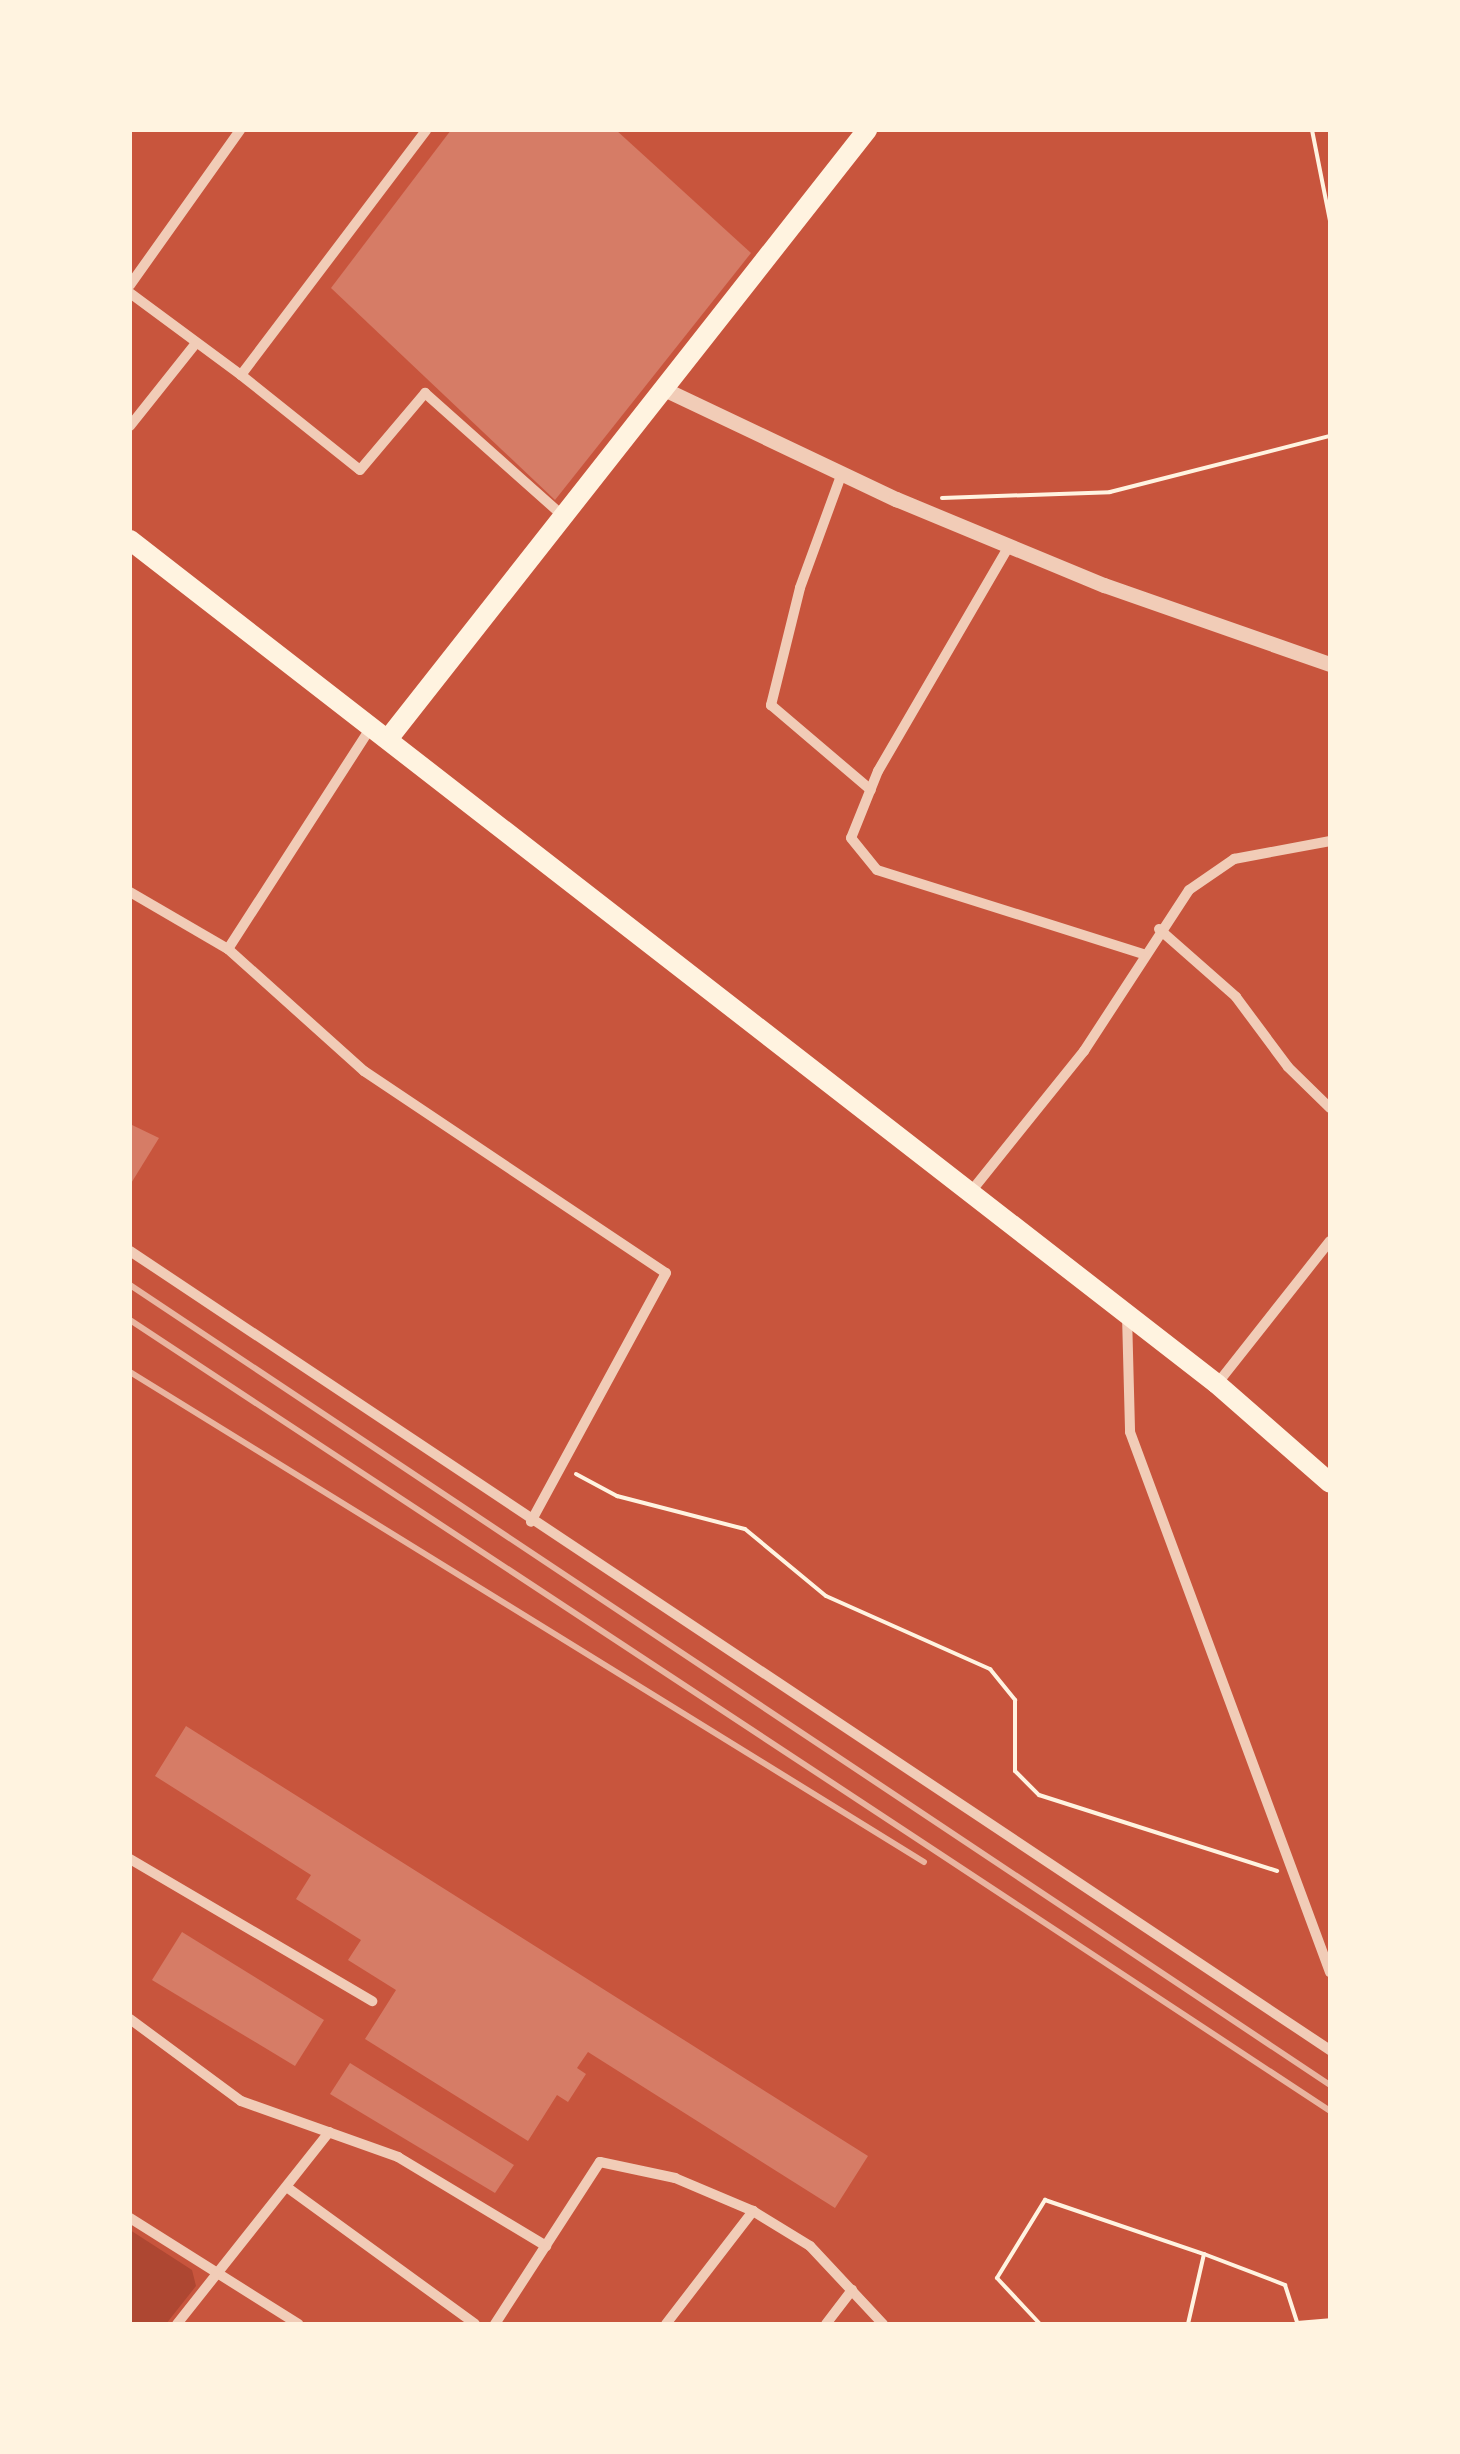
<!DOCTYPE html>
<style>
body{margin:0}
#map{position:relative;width:1460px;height:2454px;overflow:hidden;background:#c8553d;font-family:Rubik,sans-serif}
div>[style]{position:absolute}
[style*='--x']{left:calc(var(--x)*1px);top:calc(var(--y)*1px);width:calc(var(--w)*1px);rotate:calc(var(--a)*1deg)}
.green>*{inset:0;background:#ae4732}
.building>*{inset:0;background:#d67c66}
.path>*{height:4px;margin:-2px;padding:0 2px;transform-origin:2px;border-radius:2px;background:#fff3e0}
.minor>*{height:10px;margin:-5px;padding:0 5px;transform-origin:5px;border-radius:5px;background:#f1ccb7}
.tertiary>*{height:15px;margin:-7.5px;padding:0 7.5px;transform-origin:7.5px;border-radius:7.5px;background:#f1ccb7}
.primary>*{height:20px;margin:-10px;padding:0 10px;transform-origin:10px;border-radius:10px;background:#fff3e0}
.trunk>*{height:20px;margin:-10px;padding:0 10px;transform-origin:10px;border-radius:10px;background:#fff3e0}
.rail>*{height:6px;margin:-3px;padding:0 3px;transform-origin:3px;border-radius:3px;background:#e9b49f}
span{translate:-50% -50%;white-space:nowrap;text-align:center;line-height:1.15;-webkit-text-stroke:8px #fff3e0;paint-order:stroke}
.frame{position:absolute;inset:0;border:132px solid #fff3e0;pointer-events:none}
</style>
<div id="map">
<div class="green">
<div style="clip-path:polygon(130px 2230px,192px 2270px,196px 2286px,166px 2324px,130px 2324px)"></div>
</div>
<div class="building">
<div style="clip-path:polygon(451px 130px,616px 130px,751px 253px,555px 500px,331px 288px)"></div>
<div style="clip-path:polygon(130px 1124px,159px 1138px,130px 1185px)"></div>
<div style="clip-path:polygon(186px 1726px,868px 2156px,835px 2208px,588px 2052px,577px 2068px,586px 2074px,568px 2102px,557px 2095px,528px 2141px,365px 2039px,396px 1990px,348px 1960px,361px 1940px,296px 1899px,311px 1875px,155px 1776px)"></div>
<div style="clip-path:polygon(182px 1932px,324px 2020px,295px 2066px,152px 1980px)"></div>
<div style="clip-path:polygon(350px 2063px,514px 2165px,495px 2193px,330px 2094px)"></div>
</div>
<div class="path">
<div style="--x:1312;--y:130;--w:93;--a:78.8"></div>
<div style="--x:942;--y:498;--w:168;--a:-2"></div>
<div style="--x:1110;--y:492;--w:227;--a:-14.3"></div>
<div style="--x:576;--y:1474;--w:47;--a:28.2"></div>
<div style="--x:617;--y:1496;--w:132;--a:14.5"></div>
<div style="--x:745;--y:1529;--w:105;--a:39.6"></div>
<div style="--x:826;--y:1596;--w:180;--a:24"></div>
<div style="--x:990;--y:1669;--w:40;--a:51"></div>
<div style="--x:1015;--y:1700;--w:71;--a:90"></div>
<div style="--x:1015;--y:1771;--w:34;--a:45"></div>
<div style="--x:1039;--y:1795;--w:250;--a:17.7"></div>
<div style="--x:1204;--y:2254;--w:87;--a:20.9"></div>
<div style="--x:1285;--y:2285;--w:40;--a:72"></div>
<div style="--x:1297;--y:2323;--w:33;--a:-5"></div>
<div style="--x:1040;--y:2324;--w:63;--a:-133.1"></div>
<div style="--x:997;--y:2278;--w:92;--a:-58.4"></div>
<div style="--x:1045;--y:2200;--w:168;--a:18.8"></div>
<div style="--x:1204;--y:2254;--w:72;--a:102.9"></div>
</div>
<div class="minor">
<div style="--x:130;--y:285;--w:190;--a:-54.6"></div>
<div style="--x:130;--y:293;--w:138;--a:36.5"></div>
<div style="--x:241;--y:375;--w:307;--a:-52.9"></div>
<div style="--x:241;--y:375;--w:152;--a:38.6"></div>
<div style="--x:360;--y:470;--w:101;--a:-49.8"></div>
<div style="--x:425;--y:393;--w:186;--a:41.7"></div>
<div style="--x:130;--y:426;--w:106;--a:-51.5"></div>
<div style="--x:842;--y:473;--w:122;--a:110.1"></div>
<div style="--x:800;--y:588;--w:121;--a:103.9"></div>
<div style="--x:771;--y:705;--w:131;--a:40.4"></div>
<div style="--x:1009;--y:546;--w:260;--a:120.2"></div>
<div style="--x:878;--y:771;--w:72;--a:111.9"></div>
<div style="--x:851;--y:838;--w:41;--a:50.9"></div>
<div style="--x:877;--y:870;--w:279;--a:17.5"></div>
<div style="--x:130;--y:892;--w:113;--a:30.2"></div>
<div style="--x:228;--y:949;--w:183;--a:41.9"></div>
<div style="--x:364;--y:1071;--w:363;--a:33.8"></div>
<div style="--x:666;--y:1273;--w:283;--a:118.5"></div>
<div style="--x:1159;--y:929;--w:103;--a:41.4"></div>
<div style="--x:1236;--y:997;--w:87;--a:53.4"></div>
<div style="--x:1288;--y:1067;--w:59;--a:44.3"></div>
<div style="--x:228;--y:949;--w:264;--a:-57.2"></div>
<div style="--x:969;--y:1194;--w:184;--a:-51.2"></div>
<div style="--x:1084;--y:1051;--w:192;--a:-56.9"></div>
<div style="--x:1189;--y:890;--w:55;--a:-34.6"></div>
<div style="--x:1234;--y:859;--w:98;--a:-10.6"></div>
<div style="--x:130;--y:1251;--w:1442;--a:33.66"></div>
<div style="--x:1127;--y:1315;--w:117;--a:88.5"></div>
<div style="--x:1130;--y:1432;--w:576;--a:69.68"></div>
<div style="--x:1217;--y:1384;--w:182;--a:-51.7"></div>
<div style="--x:130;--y:1859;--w:281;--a:30.4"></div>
<div style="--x:130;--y:2019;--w:138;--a:36.5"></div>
<div style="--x:241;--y:2101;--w:167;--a:19.6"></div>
<div style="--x:398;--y:2157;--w:173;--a:31"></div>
<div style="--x:288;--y:2188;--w:231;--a:36"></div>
<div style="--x:130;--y:2218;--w:199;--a:32.2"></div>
<div style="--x:177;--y:2324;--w:245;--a:-51.6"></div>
<div style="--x:495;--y:2324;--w:193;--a:-57.1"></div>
<div style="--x:600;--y:2162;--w:77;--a:12"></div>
<div style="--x:675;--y:2178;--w:85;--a:22.9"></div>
<div style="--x:753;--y:2211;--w:67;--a:31.6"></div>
<div style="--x:810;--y:2246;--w:107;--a:46.9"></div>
<div style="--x:666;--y:2324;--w:143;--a:-52.4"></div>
<div style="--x:826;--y:2324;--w:43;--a:-52.6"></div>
</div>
<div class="tertiary">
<div style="--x:666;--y:390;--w:255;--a:25.4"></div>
<div style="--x:896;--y:499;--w:225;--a:22.5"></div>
<div style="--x:1104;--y:585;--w:239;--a:19.3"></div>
</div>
<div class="primary">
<div style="--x:388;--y:739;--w:775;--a:-51.81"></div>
</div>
<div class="trunk">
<div style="--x:130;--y:540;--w:1376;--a:37.83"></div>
<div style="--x:1217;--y:1384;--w:150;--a:41.2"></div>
</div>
<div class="rail">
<div style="--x:130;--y:1285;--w:1442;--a:33.69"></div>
<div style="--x:130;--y:1320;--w:1437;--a:33.39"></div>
<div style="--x:130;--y:1372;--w:933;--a:31.68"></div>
</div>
<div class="frame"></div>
</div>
